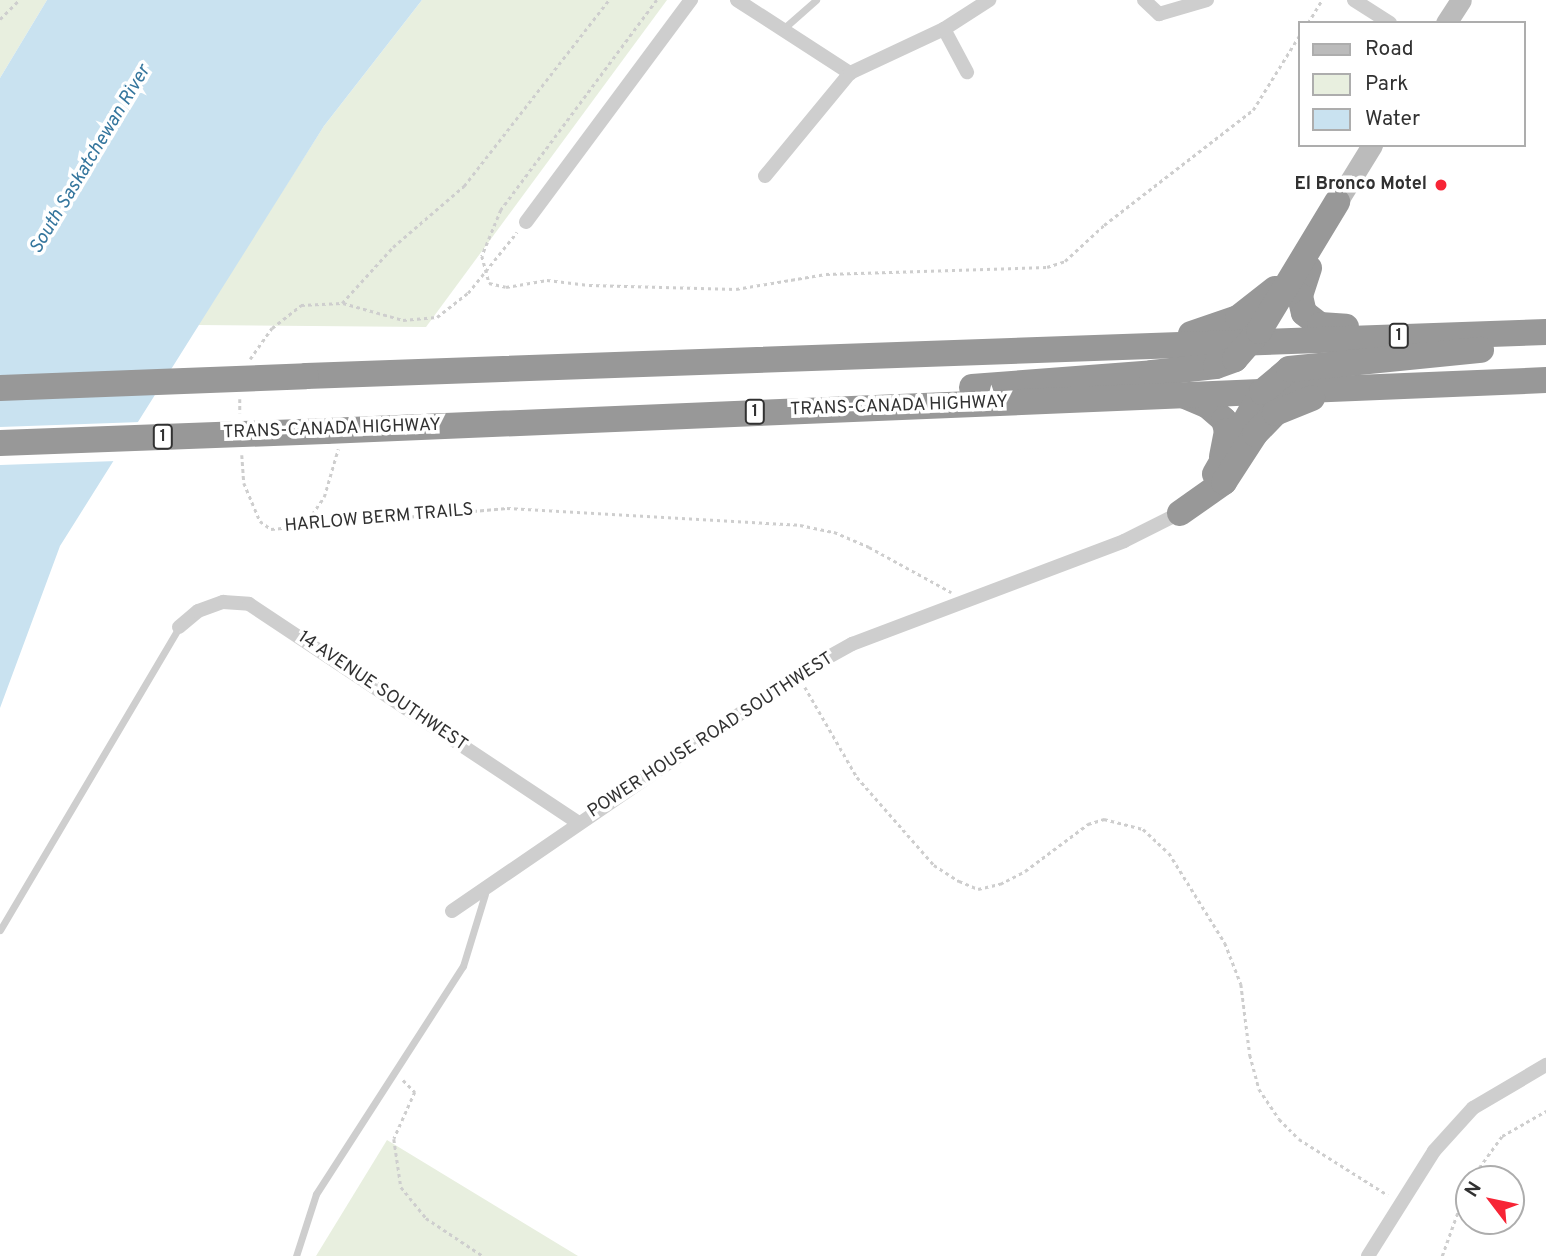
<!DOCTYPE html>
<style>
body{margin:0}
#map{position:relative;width:1546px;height:1256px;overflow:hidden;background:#fff;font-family:Overpass,sans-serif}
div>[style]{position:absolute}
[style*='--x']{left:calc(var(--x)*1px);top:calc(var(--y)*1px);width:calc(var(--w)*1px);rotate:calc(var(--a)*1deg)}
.green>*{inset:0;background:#e8efdf}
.water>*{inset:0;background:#c9e2f0}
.pier>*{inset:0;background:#fff}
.path>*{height:2.5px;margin-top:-1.25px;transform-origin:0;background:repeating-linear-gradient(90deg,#cecece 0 3.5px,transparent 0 7px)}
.lane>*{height:7px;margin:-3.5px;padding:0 3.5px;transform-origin:3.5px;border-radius:3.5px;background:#cecece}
.street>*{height:14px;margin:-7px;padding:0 7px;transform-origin:7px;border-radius:7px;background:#cecece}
.secondary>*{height:21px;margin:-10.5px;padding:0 10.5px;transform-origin:10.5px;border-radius:10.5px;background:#bbb}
.highway>*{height:26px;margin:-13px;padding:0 13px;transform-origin:13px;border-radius:13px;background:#989898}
.highway-bridge>*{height:26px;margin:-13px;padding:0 13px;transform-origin:13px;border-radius:13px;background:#989898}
.dots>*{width:19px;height:19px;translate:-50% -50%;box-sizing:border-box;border:4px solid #fff;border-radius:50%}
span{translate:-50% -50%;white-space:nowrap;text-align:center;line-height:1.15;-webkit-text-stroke:7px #fff;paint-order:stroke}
.shield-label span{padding:2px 5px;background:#fff;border:2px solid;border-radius:5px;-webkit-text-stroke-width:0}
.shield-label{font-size:16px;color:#313131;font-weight:700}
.poi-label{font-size:18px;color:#313131;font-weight:700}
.right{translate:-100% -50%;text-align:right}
.street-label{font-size:18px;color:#313131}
.water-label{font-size:19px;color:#35769d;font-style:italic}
.legend{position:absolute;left:1298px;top:21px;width:228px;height:126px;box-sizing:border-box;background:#fff;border:2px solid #adadad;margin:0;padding:9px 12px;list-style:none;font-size:21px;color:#313131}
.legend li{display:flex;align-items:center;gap:14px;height:35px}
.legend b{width:35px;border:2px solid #adadad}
.north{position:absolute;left:1455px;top:1165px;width:70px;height:70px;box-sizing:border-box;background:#fff;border:2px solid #adadad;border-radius:50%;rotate:302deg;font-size:19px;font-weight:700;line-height:28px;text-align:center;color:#313131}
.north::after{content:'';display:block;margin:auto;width:24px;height:32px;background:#f72536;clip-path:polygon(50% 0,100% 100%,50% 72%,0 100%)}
</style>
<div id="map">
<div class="green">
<div style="clip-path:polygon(0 0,47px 0,0 78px)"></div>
<div style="clip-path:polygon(422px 0,667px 0,426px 327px,197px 325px,324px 126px)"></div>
<div style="clip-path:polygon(387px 1140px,578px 1256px,316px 1256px)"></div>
</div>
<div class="water">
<div style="clip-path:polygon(47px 0,422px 0,324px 126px,60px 546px,0 708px,0 78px)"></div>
</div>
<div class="pier">
<div style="clip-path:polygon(141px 422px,117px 461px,0 465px,0 427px)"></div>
</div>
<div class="path">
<div style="--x:657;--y:0;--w:262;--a:126.6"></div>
<div style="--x:501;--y:210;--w:50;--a:112.4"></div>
<div style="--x:482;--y:256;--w:28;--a:75"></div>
<div style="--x:489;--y:283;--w:17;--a:13"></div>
<div style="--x:506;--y:287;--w:42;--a:-9.7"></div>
<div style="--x:547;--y:280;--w:42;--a:6.8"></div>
<div style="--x:589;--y:285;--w:147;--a:1.6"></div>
<div style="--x:736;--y:289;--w:91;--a:-9.5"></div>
<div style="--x:826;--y:274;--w:221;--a:-1.8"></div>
<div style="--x:1047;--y:267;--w:19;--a:-18"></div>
<div style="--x:1065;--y:261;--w:53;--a:-42.7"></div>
<div style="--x:1104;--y:225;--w:188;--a:-37.7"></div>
<div style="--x:1253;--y:110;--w:87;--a:-58.1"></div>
<div style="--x:0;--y:19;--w:27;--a:-45"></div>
<div style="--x:1308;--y:23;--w:27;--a:-59"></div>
<div style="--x:343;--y:303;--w:62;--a:15.8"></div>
<div style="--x:403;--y:320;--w:34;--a:-5"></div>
<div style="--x:437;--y:317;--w:39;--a:-38"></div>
<div style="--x:468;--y:293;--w:78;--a:-51.2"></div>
<div style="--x:250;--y:359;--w:38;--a:-55"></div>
<div style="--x:272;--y:328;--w:37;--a:-38"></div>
<div style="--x:301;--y:305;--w:41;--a:-2.8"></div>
<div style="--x:342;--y:303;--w:76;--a:-47.7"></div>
<div style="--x:393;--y:247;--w:94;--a:-40.7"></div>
<div style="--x:464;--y:186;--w:236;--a:-52.1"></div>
<div style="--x:240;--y:399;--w:14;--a:90"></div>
<div style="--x:242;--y:455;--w:28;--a:86"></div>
<div style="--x:244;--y:483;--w:41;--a:67.2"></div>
<div style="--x:260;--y:521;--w:14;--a:36"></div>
<div style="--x:271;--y:529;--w:237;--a:-5.1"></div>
<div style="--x:507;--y:508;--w:293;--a:3.3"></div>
<div style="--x:800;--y:525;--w:35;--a:12"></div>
<div style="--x:834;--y:532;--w:38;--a:23"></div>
<div style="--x:869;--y:547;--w:94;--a:28.8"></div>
<div style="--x:299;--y:524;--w:10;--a:-24"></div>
<div style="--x:308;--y:520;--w:28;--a:-55"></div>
<div style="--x:324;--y:497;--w:50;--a:-73.7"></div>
<div style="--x:805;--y:687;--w:104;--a:60"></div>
<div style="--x:857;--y:777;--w:117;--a:48.8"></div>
<div style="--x:934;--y:865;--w:30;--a:33"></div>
<div style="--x:959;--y:881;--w:21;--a:23"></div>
<div style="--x:978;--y:889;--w:23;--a:-13"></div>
<div style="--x:1000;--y:884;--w:28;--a:-27"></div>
<div style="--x:1025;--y:871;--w:79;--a:-36.7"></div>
<div style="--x:1088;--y:824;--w:17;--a:-17"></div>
<div style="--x:1104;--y:819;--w:40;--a:14.4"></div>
<div style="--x:1143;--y:829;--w:35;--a:43"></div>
<div style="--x:1169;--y:853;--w:106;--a:58.1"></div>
<div style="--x:1225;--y:943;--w:44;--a:68.7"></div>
<div style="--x:1241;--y:984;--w:72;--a:82.8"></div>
<div style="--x:1250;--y:1055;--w:35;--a:75"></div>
<div style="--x:1259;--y:1089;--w:36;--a:56"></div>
<div style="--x:1279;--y:1119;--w:28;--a:45"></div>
<div style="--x:1299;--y:1139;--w:105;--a:32.2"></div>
<div style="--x:403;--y:1080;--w:17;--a:45"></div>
<div style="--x:415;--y:1092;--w:51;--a:114.1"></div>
<div style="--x:394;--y:1139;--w:49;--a:81.7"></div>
<div style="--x:401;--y:1187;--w:40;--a:51"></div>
<div style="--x:426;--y:1218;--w:69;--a:33.7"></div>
<div style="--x:1471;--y:1179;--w:53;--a:-54.2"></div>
<div style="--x:1502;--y:1136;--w:51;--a:-29.6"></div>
<div style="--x:1442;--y:1256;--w:80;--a:-70.2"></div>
</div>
<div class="lane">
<div style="--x:783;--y:29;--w:44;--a:-41.3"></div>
<div style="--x:0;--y:930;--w:352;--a:-59.4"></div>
<div style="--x:296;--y:1256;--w:65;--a:-72.1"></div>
<div style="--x:316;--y:1194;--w:271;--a:-57.2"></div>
<div style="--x:463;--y:966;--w:75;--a:-73"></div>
</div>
<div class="street">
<div style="--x:737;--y:0;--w:135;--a:32.9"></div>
<div style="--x:1144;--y:0;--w:21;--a:43"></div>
<div style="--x:1159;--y:14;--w:50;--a:-16.3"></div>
<div style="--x:1354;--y:0;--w:43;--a:32.6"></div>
<div style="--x:944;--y:29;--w:49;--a:61.9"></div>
<div style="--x:765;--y:176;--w:134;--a:-50.5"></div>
<div style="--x:850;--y:73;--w:104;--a:-25.1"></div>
<div style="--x:944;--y:29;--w:54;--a:-32.8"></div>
<div style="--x:526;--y:222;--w:277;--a:-53.4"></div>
<div style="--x:179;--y:627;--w:25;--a:-40"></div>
<div style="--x:198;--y:611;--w:27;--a:-20"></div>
<div style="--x:223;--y:602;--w:26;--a:4"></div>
<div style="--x:249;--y:604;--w:396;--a:33.6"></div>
<div style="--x:452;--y:911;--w:419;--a:-34.4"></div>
<div style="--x:798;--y:674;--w:62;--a:-29.1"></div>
<div style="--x:852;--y:644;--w:291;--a:-20.7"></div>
<div style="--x:1124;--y:541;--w:63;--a:-26.6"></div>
<div style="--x:1368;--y:1256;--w:124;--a:-57.8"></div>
<div style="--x:1434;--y:1151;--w:58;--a:-47.8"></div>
<div style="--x:1473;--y:1108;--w:85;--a:-30.5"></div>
</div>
<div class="secondary">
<div style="--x:1446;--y:23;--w:27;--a:-57"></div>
<div style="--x:1337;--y:202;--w:67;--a:-58.4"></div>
</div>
<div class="highway">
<div style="--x:1309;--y:268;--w:29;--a:108"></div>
<div style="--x:1300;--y:296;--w:17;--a:77"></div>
<div style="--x:1304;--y:313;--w:20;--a:37"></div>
<div style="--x:1320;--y:325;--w:26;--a:4"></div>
<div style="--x:1191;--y:334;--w:50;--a:-18.8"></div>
<div style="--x:1238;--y:318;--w:47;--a:-38.1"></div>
<div style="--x:306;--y:376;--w:1241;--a:-2.03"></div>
<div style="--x:972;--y:387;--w:181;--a:-4.4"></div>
<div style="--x:1152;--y:373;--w:64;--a:-6.2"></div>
<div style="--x:1216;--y:366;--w:20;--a:-20"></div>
<div style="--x:1235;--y:359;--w:37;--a:-49"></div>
<div style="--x:1259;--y:331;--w:151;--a:-58.8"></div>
<div style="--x:1185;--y:396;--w:25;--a:23"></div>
<div style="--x:1208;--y:406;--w:21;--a:41"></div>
<div style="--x:1224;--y:420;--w:11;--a:75"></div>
<div style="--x:1227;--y:431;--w:26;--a:101"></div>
<div style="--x:326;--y:431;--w:1221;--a:-2.39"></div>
<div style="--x:1215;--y:474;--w:95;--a:-60.2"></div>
<div style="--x:1262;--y:392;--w:35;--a:-40"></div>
<div style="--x:1289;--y:369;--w:193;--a:-5.7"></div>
<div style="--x:1180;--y:513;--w:54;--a:-35.2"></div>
<div style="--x:1224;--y:482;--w:57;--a:-57.1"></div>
<div style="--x:1255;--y:434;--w:29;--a:-46"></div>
<div style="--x:1275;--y:413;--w:40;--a:-22"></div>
</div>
<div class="highway-bridge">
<div style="--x:0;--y:388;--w:306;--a:-2.2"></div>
<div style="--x:0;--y:443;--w:326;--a:-2.1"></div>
</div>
<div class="dots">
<div style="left:1441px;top:185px;background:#f72536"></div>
</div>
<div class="shield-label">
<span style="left:1399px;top:336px">1</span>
<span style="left:755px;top:412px">1</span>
<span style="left:163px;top:437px">1</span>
</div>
<div class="poi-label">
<span class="right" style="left:1427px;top:185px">El Bronco Motel</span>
</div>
<div class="street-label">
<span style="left:899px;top:407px;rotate:-2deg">TRANS-CANADA HIGHWAY</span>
<span style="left:332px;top:430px;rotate:-2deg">TRANS-CANADA HIGHWAY</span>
<span style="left:379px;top:519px;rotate:-5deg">HARLOW BERM TRAILS</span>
<span style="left:382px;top:692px;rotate:34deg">14 AVENUE SOUTHWEST</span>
<span style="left:711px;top:736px;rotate:-33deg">POWER HOUSE ROAD SOUTHWEST</span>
</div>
<div class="water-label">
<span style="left:91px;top:160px;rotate:-59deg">South Saskatchewan River</span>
</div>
<ul class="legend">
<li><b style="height:9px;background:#bbb"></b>Road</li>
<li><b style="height:19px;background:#e8efdf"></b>Park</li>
<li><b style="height:19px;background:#c9e2f0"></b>Water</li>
</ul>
<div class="north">N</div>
</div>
